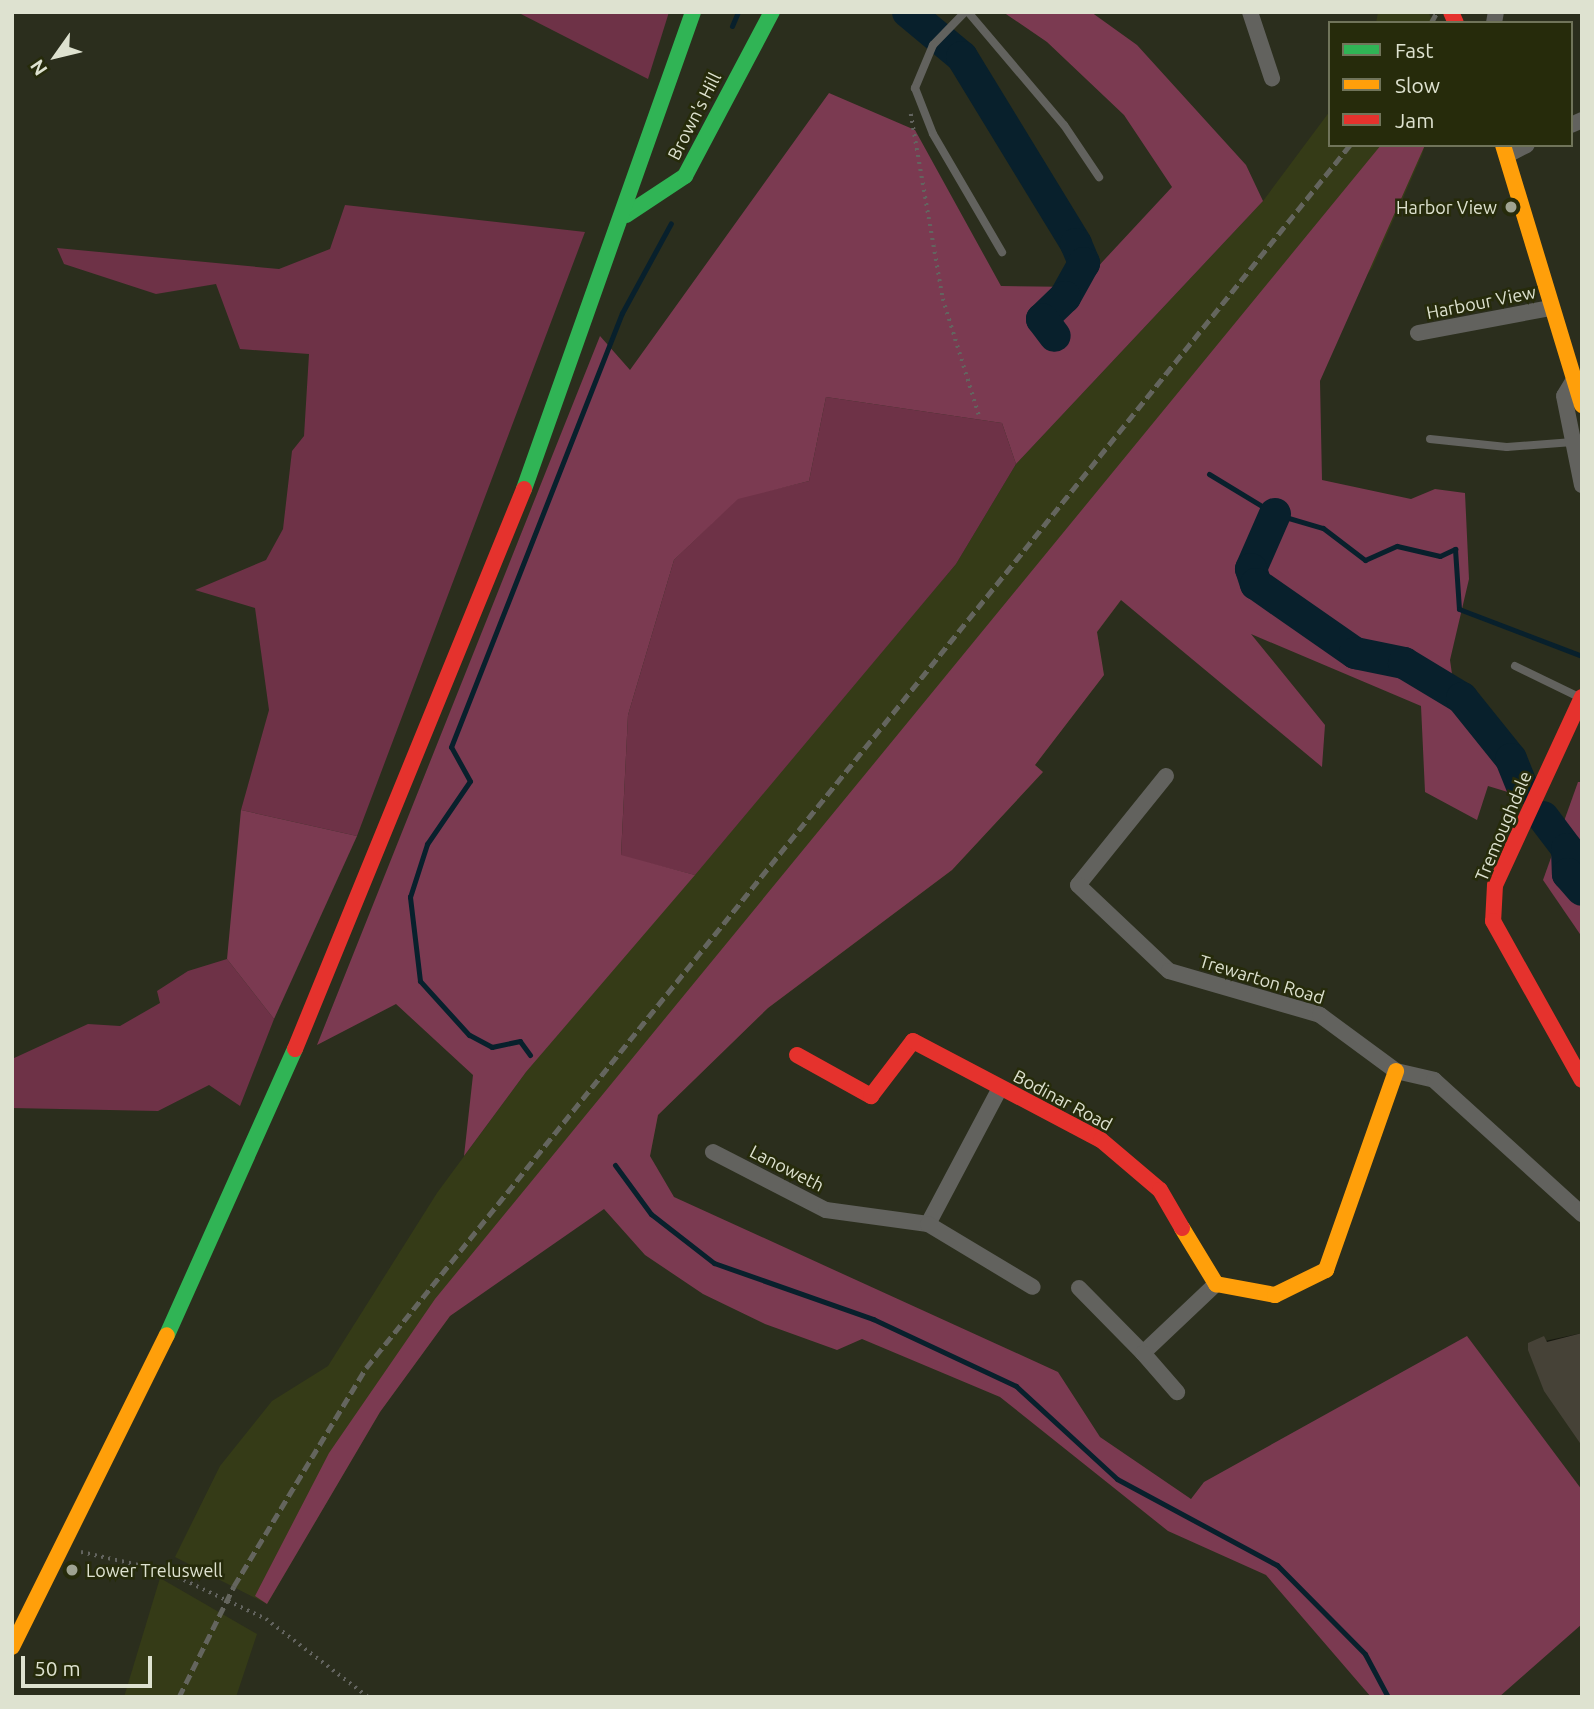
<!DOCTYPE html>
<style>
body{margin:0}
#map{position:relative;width:1594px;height:1709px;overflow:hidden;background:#2b2e1d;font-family:Ubuntu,sans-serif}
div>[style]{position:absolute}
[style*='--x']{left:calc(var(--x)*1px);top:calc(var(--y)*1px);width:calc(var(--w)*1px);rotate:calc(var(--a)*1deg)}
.built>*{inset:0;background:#353b17}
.green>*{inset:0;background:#6e3247}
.forest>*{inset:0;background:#7b3a51}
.shadow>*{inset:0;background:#0007}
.stream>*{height:5px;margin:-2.5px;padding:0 2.5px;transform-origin:2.5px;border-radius:2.5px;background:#08202c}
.river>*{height:32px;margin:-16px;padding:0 16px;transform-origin:16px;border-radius:16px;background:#08202c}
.building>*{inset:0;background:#464237}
.path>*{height:3.5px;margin-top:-1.75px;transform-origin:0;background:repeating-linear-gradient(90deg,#63645f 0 2px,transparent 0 7px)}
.lane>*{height:8px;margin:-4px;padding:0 4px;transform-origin:4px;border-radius:4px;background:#62625e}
.street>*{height:16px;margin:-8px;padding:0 8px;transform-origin:8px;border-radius:8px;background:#62625e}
.fast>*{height:16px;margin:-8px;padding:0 8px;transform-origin:8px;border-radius:8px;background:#30b455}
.slow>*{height:16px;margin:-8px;padding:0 8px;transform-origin:8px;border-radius:8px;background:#ff9f0a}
.jam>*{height:16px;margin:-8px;padding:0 8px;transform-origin:8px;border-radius:8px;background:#e5322d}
.rail>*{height:5px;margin-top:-2.5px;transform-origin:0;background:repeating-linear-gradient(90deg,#64655e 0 10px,transparent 0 15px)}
.dots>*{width:19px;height:19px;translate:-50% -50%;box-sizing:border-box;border:4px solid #262b0b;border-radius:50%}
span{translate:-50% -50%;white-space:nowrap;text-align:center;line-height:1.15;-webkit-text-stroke:5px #262b0b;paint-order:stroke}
.street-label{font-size:18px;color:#dee2d0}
.poi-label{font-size:18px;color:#dee2d0}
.right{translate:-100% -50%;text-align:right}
.left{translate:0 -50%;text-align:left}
.frame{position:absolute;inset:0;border:14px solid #dee2d0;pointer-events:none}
.legend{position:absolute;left:1328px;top:21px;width:245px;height:126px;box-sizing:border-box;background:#262b0b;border:2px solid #70745a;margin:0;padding:9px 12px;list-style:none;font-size:21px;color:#dee2d0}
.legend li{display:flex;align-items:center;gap:14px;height:35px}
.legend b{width:35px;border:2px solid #70745a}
.north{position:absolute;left:21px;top:21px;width:70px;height:70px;-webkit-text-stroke:5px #262b0b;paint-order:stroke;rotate:236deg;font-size:19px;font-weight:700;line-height:28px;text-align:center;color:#dee2d0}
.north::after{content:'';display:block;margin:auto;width:24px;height:32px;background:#dee2d0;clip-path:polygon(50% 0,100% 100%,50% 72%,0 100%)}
.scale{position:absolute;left:21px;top:1656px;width:131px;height:32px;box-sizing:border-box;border:4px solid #dee2d0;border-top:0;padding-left:9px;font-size:21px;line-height:24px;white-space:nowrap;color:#dee2d0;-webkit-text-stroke:5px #262b0b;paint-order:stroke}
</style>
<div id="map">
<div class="built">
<div style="clip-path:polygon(1378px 12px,1428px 12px,1434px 23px,1376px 23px)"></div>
<div style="clip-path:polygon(1330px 111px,1330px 145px,1425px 145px,1422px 155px,1372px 268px,1097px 632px,1104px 675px,1035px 765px,1043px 772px,952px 870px,768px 1008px,658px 1115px,650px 1156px,450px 1316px,380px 1412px,267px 1604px,175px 1557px,220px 1466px,272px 1401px,328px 1366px,437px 1193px,526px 1072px,956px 564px,1016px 464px,1263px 201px)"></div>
<div style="clip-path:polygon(160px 1578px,257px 1634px,236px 1697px,124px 1697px)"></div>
</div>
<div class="green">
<div style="clip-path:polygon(517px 12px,669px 12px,648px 79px)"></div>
<div style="clip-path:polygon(345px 205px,585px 232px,357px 836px,241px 810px,269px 710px,255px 608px,195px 590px,266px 560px,283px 529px,292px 451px,304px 436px,309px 354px,240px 349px,216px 284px,156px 294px,64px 264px,57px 248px,279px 269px,330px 249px)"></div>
<div style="clip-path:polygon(826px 397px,1002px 423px,1016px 464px,956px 564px,695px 875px,621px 856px,628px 715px,674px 560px,738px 498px,809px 481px)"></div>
<div style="clip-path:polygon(227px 959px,274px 1019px,240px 1106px,209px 1085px,158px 1111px,12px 1108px,12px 1059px,88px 1024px,120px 1026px,160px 1003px,157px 991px,188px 971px)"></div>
</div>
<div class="forest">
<div style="clip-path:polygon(1003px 12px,1091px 12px,1137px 45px,1246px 165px,1263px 201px,1016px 464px,1002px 423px,826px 397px,809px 481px,738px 499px,674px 560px,628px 715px,621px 855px,695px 875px,526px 1072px,464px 1156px,473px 1075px,396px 1004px,317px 1045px,600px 336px,630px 370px,829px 93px,915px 130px,1001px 286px,1079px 287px,1172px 187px,1124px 115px,1047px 42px)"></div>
<div style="clip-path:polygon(1381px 145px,1425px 145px,1320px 381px,1322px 480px,1411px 499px,1435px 489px,1465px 493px,1469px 579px,1450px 660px,1453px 681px,1526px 778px,1521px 796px,1488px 786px,1477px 820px,1425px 792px,1421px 706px,1251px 634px,1325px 725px,1322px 767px,1121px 600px,1097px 632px,1104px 675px,1035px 765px,1043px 772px,952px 870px,768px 1008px,658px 1115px,650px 1156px,674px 1197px,1058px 1372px,1100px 1437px,1191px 1499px,1204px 1482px,1467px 1336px,1582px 1490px,1582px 1624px,1499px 1697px,1371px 1697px,1266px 1575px,1168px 1531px,1000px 1397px,862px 1339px,837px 1350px,765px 1324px,703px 1294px,645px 1255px,604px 1209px,450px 1316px,380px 1412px,267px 1604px,255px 1596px,329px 1453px,435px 1299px)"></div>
<div style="clip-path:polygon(1578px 782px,1582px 782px,1582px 937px,1543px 880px)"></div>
<div style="clip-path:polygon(241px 810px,357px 836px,274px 1019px,227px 959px)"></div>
</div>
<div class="shadow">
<div style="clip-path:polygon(1582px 1333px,1582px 1443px,1531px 1344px)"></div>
</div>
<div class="stream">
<div style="--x:732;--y:26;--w:15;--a:-67"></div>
<div style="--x:1209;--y:474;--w:77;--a:31.2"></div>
<div style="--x:1275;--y:514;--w:50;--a:16.3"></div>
<div style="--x:1323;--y:528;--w:53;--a:37.3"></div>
<div style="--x:1365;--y:560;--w:35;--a:-24"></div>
<div style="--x:1397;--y:546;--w:44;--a:13.1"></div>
<div style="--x:1440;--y:556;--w:17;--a:-25"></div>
<div style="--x:1455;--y:549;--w:60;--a:86.2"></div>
<div style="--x:1459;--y:609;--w:132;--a:20.9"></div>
<div style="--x:530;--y:1055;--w:17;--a:-126"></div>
<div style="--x:520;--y:1041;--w:29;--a:168"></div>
<div style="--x:492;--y:1047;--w:26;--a:-152"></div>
<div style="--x:469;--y:1035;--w:73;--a:-132.2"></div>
<div style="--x:420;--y:981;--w:85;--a:-96.8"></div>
<div style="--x:410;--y:897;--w:56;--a:-72.2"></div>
<div style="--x:427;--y:844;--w:76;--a:-55.7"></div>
<div style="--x:470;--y:781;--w:39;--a:-119"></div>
<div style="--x:451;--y:747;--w:466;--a:-68.5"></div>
<div style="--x:622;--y:313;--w:102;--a:-61.4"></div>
<div style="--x:615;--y:1165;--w:61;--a:53.7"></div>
<div style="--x:651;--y:1214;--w:80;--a:37.9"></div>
<div style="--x:714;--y:1263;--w:169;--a:19.4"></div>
<div style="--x:873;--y:1319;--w:158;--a:25.1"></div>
<div style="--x:1016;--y:1386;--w:137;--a:42.6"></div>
<div style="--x:1117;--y:1479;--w:182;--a:28.3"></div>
<div style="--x:1277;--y:1565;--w:125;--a:45.3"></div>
<div style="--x:1365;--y:1654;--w:49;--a:61.9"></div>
</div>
<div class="river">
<div style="--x:908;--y:12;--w:70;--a:39.8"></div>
<div style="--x:962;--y:57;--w:219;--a:58.6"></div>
<div style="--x:1076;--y:244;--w:21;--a:67"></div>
<div style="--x:1084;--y:263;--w:39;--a:119"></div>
<div style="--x:1065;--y:297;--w:32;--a:136"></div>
<div style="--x:1042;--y:319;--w:21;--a:53"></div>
<div style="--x:1275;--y:514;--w:60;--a:113.6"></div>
<div style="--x:1251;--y:569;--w:16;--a:72"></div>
<div style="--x:1256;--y:584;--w:121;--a:34.9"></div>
<div style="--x:1355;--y:653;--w:50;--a:11.5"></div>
<div style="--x:1404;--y:663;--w:68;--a:31.1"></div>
<div style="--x:1462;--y:698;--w:78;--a:51.2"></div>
<div style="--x:1511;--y:759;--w:31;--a:68"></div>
<div style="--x:1543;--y:817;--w:40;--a:53"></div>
<div style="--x:1567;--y:849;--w:25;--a:88"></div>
<div style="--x:1568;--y:874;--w:21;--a:49"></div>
</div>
<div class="building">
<div style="clip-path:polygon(1582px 1333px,1582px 1446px,1544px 1391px,1528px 1350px,1528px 1343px,1544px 1336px,1547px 1342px)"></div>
</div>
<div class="path">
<div style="--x:911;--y:114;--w:188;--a:80.2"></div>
<div style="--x:943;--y:299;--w:121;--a:72.8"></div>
<div style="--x:81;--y:1552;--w:86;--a:12.7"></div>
<div style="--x:165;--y:1571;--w:112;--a:25.4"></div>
<div style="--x:266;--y:1619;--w:128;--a:37.4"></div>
</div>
<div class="lane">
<div style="--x:965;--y:12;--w:46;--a:134.1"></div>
<div style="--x:933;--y:45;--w:47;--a:112.7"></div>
<div style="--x:915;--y:88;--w:49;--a:68.6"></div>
<div style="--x:933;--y:134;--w:137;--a:59.7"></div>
<div style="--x:968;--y:12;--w:148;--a:49.7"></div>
<div style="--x:1064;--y:125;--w:63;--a:56.1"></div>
<div style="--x:1430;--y:439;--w:77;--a:5.9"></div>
<div style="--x:1507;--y:447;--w:66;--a:-4.3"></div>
<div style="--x:1515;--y:666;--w:73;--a:25.9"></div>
</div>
<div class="street">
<div style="--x:1250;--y:12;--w:70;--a:71.6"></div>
<div style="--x:1494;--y:23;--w:11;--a:-80"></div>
<div style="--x:1571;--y:125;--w:12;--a:-24"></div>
<div style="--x:1507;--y:155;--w:22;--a:-27"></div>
<div style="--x:1418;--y:333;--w:134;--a:-10.7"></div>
<div style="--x:1573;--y:381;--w:17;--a:121"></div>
<div style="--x:1564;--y:396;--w:91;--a:78.6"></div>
<div style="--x:1166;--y:776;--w:140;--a:128.9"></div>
<div style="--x:1078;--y:885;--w:125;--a:43.4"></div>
<div style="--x:1169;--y:971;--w:157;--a:16.2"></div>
<div style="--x:1320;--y:1015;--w:94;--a:36.4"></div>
<div style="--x:1396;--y:1071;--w:39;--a:13"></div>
<div style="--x:1434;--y:1080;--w:200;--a:42.2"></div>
<div style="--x:713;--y:1152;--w:127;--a:27.2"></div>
<div style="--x:826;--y:1210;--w:103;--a:7.8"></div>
<div style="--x:928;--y:1224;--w:154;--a:-62.1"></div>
<div style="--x:928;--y:1224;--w:122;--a:31"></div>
<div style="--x:1079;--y:1288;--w:91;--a:45.4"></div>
<div style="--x:1143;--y:1353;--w:100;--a:-43.4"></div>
<div style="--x:1143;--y:1353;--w:52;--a:48.9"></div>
</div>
<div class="fast">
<div style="--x:626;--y:215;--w:71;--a:-33.5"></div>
<div style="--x:685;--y:176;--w:186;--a:-62.1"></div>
<div style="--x:524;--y:489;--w:506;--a:-70.49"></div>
<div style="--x:167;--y:1335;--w:313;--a:-65.9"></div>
</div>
<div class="slow">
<div style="--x:1503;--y:145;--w:272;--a:73.1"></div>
<div style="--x:1182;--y:1228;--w:66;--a:58.7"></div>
<div style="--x:1216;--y:1284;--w:60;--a:10.6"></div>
<div style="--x:1275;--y:1295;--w:57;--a:-26.1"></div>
<div style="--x:1326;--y:1270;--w:211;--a:-70.6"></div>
<div style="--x:12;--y:1647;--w:348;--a:-63.6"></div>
</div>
<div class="jam">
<div style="--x:1451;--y:12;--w:12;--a:66"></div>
<div style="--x:1582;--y:697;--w:207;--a:114.8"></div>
<div style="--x:1495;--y:885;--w:36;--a:93"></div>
<div style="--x:1493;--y:921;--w:182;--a:60.8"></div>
<div style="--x:295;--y:1049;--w:605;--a:-67.76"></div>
<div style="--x:797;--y:1055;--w:85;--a:29"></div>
<div style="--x:871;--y:1096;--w:69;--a:-52.6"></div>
<div style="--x:913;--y:1041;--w:212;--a:27.8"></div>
<div style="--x:1101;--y:1140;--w:77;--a:40.3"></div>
<div style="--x:1160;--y:1190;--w:44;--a:59.9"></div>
</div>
<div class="rail">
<div style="--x:1431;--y:23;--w:13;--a:-61"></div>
<div style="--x:179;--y:1697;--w:124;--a:-63.6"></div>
<div style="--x:234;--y:1586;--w:255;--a:-58.8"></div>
<div style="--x:366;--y:1368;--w:1570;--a:-51.18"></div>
</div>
<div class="dots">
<div style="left:1511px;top:207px;background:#9fa391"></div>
<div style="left:72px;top:1570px;background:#9fa391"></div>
</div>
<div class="street-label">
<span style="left:694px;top:116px;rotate:-63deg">Brown's Hill</span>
<span style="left:1481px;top:302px;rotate:-11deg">Harbour View</span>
<span style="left:1503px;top:826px;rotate:-67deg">Tremoughdale</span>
<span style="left:1262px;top:979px;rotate:17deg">Trewarton Road</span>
<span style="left:1063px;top:1100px;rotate:28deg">Bodinar Road</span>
<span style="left:787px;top:1168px;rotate:27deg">Lanoweth</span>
</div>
<div class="poi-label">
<span class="right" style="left:1497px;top:207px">Harbor View</span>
<span class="left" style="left:86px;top:1570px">Lower Treluswell</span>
</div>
<div class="frame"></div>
<ul class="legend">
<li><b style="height:9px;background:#30b455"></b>Fast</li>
<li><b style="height:9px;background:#ff9f0a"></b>Slow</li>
<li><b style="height:9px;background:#e5322d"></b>Jam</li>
</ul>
<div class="north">N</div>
<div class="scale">50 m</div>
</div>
